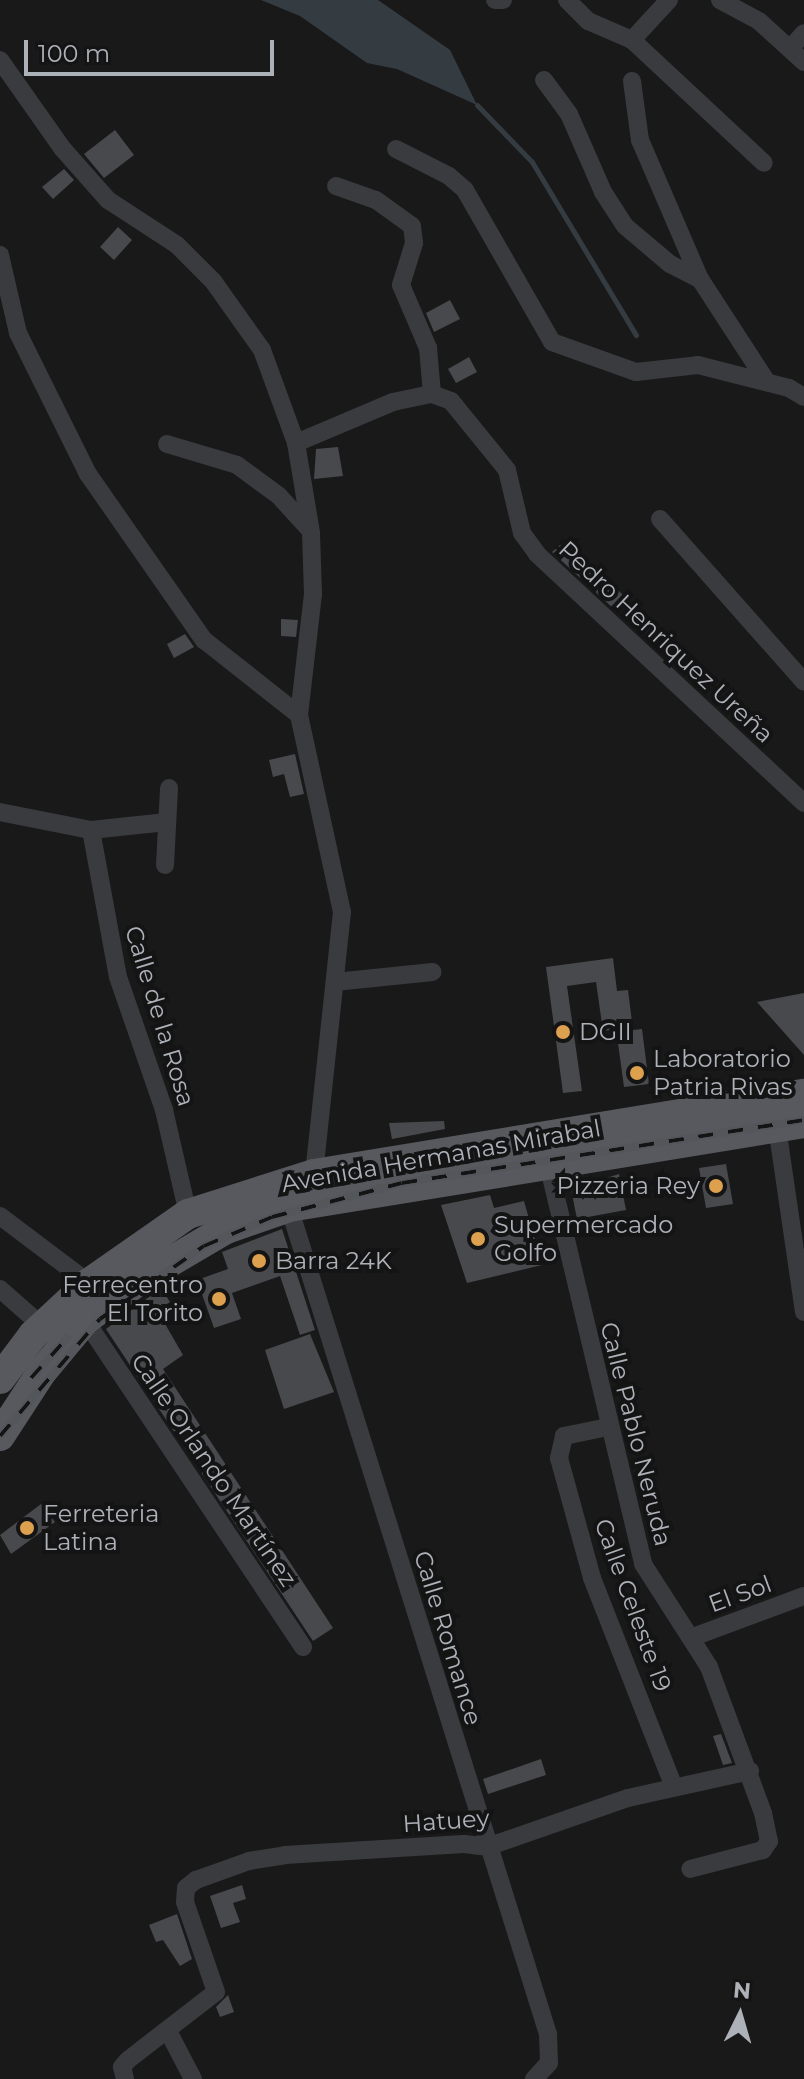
<!DOCTYPE html>
<meta charset="utf-8">
<style>
body{margin:0}
#map{position:relative;width:804px;height:2079px;overflow:hidden;background:#19191a;font-family:Montserrat,sans-serif}
div>[style]{position:absolute}
[style*='--x']{left:calc(var(--x)*1px);top:calc(var(--y)*1px);width:calc(var(--w)*1px);rotate:calc(var(--a)*1deg)}
.water>*{inset:0;background:#343c42}
.stream>*{height:5px;margin:-2.5px;padding:0 2.5px;transform-origin:2.5px;border-radius:2.5px;background:#343c42}
.building>*{inset:0;background:#48494c}
.minor>*{height:18px;margin:-9px;padding:0 9px;transform-origin:9px;border-radius:9px;background:#3a3b3f}
.primary>*{height:30px;margin:-15px;padding:0 15px;transform-origin:15px;border-radius:15px;background:#57595e}
.rail>*{height:8px;margin-top:-4px;transform-origin:0;background:repeating-linear-gradient(90deg,#141415 0 15px,#53565a 0 30px);box-sizing:border-box;border-block:2px solid #53565a}
.dots>*{width:22px;height:22px;translate:-50% -50%;box-sizing:border-box;border:4px solid #141415;border-radius:50%}
span{translate:-50% -50%;white-space:nowrap;text-align:center;line-height:1.15;-webkit-text-stroke:8px #141415;paint-order:stroke}
.street-label{font-size:24px;color:#adb1b8}
.poi-label{font-size:24px;color:#adb1b8}
.left{translate:0 -50%;text-align:left}
.right{translate:-100% -50%;text-align:right}
.north{position:absolute;left:700px;top:1975px;width:80px;height:80px;-webkit-text-stroke:6px #141415;paint-order:stroke;rotate:5deg;font-size:22px;font-weight:700;line-height:32px;text-align:center;color:#adb1b8}
.north::after{content:'';display:block;margin:auto;width:28px;height:36px;background:#adb1b8;clip-path:polygon(50% 0,100% 100%,50% 72%,0 100%)}
.scale{position:absolute;left:24px;top:40px;width:250px;height:36px;box-sizing:border-box;border:4px solid #adb1b8;border-top:0;padding-left:10px;font-size:24px;line-height:28px;white-space:nowrap;color:#adb1b8;-webkit-text-stroke:6px #141415;paint-order:stroke}
</style>
<div id="map">
<div class="water">
<div style="clip-path:polygon(261px 0,378px 0,450px 50px,477px 105px,397px 69px,367px 63px,300px 16px)"></div>
</div>
<div class="stream">
<div style="--x:477;--y:105;--w:79;--a:46"></div>
<div style="--x:532;--y:162;--w:202;--a:59"></div>
</div>
<div class="building">
<div style="clip-path:polygon(115px 130px,134px 155px,104px 178px,84px 154px)"></div>
<div style="clip-path:polygon(64px 169px,74px 180px,53px 199px,42px 187px)"></div>
<div style="clip-path:polygon(118px 227px,132px 240px,114px 260px,100px 247px)"></div>
<div style="clip-path:polygon(450px 300px,460px 319px,434px 332px,426px 313px)"></div>
<div style="clip-path:polygon(469px 357px,477px 372px,456px 383px,448px 369px)"></div>
<div style="clip-path:polygon(338px 447px,343px 476px,314px 479px,316px 449px)"></div>
<div style="clip-path:polygon(566px 540px,626px 598px,614px 609px,552px 552px)"></div>
<div style="clip-path:polygon(649px 615px,663px 630px,650px 643px,635px 629px)"></div>
<div style="clip-path:polygon(281px 619px,298px 620px,296px 637px,281px 636px)"></div>
<div style="clip-path:polygon(185px 634px,194px 647px,174px 658px,167px 644px)"></div>
<div style="clip-path:polygon(295px 754px,304px 794px,290px 797px,284px 774px,273px 777px,269px 760px)"></div>
<div style="clip-path:polygon(613px 958px,617px 991px,628px 990px,633px 1030px,642px 1029px,649px 1084px,624px 1087px,616px 1029px,603px 1031px,596px 982px,567px 986px,582px 1091px,563px 1093px,546px 967px)"></div>
<div style="clip-path:polygon(804px 993px,804px 1055px,757px 1002px)"></div>
<div style="clip-path:polygon(444px 1121px,445px 1129px,392px 1139px,389px 1123px)"></div>
<div style="clip-path:polygon(726px 1164px,733px 1204px,706px 1208px,699px 1168px)"></div>
<div style="clip-path:polygon(619px 1174px,626px 1210px,577px 1219px,571px 1189px)"></div>
<div style="clip-path:polygon(490px 1195px,494px 1208px,524px 1201px,542px 1265px,467px 1283px,441px 1205px)"></div>
<div style="clip-path:polygon(282px 1229px,315px 1330px,300px 1335px,280px 1276px,232px 1293px,241px 1319px,214px 1328px,197px 1280px,228px 1269px,222px 1252px)"></div>
<div style="clip-path:polygon(161px 1288px,170px 1302px,157px 1310px,183px 1355px,163px 1369px,333px 1628px,313px 1641px,106px 1329px)"></div>
<div style="clip-path:polygon(310px 1334px,334px 1392px,284px 1409px,265px 1350px)"></div>
<div style="clip-path:polygon(41px 1504px,55px 1522px,11px 1554px,0 1535px)"></div>
<div style="clip-path:polygon(721px 1734px,732px 1763px,723px 1765px,713px 1736px)"></div>
<div style="clip-path:polygon(541px 1759px,546px 1775px,488px 1794px,483px 1779px)"></div>
<div style="clip-path:polygon(242px 1885px,246px 1899px,233px 1903px,240px 1922px,221px 1928px,210px 1896px)"></div>
<div style="clip-path:polygon(177px 1914px,192px 1959px,180px 1966px,163px 1940px,156px 1942px,149px 1925px)"></div>
<div style="clip-path:polygon(228px 1995px,234px 2012px,220px 2017px,216px 2007px)"></div>
</div>
<div class="minor">
<div style="--x:495;--y:0;--w:8;--a:0"></div>
<div style="--x:567;--y:0;--w:30;--a:45"></div>
<div style="--x:588;--y:21;--w:48;--a:23.4"></div>
<div style="--x:669;--y:0;--w:54;--a:132.8"></div>
<div style="--x:632;--y:40;--w:180;--a:43"></div>
<div style="--x:720;--y:0;--w:44;--a:28.3"></div>
<div style="--x:759;--y:21;--w:61;--a:42.3"></div>
<div style="--x:790;--y:49;--w:21;--a:-49"></div>
<div style="--x:0;--y:60;--w:108;--a:54.8"></div>
<div style="--x:62;--y:148;--w:69;--a:48.5"></div>
<div style="--x:108;--y:200;--w:82;--a:33.1"></div>
<div style="--x:177;--y:245;--w:51;--a:45"></div>
<div style="--x:213;--y:281;--w:85;--a:54.6"></div>
<div style="--x:262;--y:350;--w:99;--a:69.9"></div>
<div style="--x:296;--y:443;--w:91;--a:80.5"></div>
<div style="--x:311;--y:533;--w:61;--a:88.1"></div>
<div style="--x:313;--y:594;--w:122;--a:96.6"></div>
<div style="--x:299;--y:715;--w:202;--a:77.7"></div>
<div style="--x:342;--y:912;--w:263;--a:96.1"></div>
<div style="--x:544;--y:80;--w:42;--a:53.7"></div>
<div style="--x:569;--y:114;--w:85;--a:66.4"></div>
<div style="--x:603;--y:192;--w:40;--a:57.1"></div>
<div style="--x:625;--y:226;--w:59;--a:40.2"></div>
<div style="--x:670;--y:264;--w:34;--a:27"></div>
<div style="--x:700;--y:279;--w:123;--a:57"></div>
<div style="--x:632;--y:81;--w:60;--a:82.3"></div>
<div style="--x:640;--y:140;--w:151;--a:66.7"></div>
<div style="--x:396;--y:149;--w:59;--a:27"></div>
<div style="--x:449;--y:176;--w:21;--a:41"></div>
<div style="--x:465;--y:190;--w:175;--a:60.2"></div>
<div style="--x:552;--y:342;--w:89;--a:19.7"></div>
<div style="--x:636;--y:372;--w:62;--a:-6.4"></div>
<div style="--x:698;--y:365;--w:94;--a:14.2"></div>
<div style="--x:789;--y:388;--w:17;--a:31"></div>
<div style="--x:336;--y:186;--w:42;--a:19.3"></div>
<div style="--x:376;--y:200;--w:44;--a:35.8"></div>
<div style="--x:412;--y:226;--w:17;--a:83"></div>
<div style="--x:414;--y:243;--w:44;--a:107.2"></div>
<div style="--x:401;--y:285;--w:69;--a:66.8"></div>
<div style="--x:428;--y:348;--w:46;--a:85"></div>
<div style="--x:0;--y:255;--w:80;--a:77"></div>
<div style="--x:18;--y:333;--w:157;--a:63.6"></div>
<div style="--x:88;--y:474;--w:203;--a:55.1"></div>
<div style="--x:204;--y:640;--w:121;--a:38.3"></div>
<div style="--x:296;--y:443;--w:105;--a:-22.9"></div>
<div style="--x:393;--y:402;--w:40;--a:-12"></div>
<div style="--x:432;--y:394;--w:20;--a:20"></div>
<div style="--x:451;--y:401;--w:89;--a:50.9"></div>
<div style="--x:507;--y:470;--w:65;--a:76.6"></div>
<div style="--x:522;--y:533;--w:26;--a:54"></div>
<div style="--x:537;--y:554;--w:365;--a:43"></div>
<div style="--x:167;--y:444;--w:73;--a:16.7"></div>
<div style="--x:237;--y:465;--w:52;--a:36.4"></div>
<div style="--x:279;--y:496;--w:46;--a:47.6"></div>
<div style="--x:660;--y:519;--w:217;--a:48.5"></div>
<div style="--x:0;--y:812;--w:93;--a:11.2"></div>
<div style="--x:91;--y:830;--w:76;--a:-6"></div>
<div style="--x:91;--y:830;--w:149;--a:79.6"></div>
<div style="--x:118;--y:977;--w:141;--a:70.9"></div>
<div style="--x:164;--y:1110;--w:107;--a:77"></div>
<div style="--x:165;--y:865;--w:77;--a:-87"></div>
<div style="--x:335;--y:982;--w:98;--a:-5.9"></div>
<div style="--x:777;--y:1127;--w:187;--a:81.7"></div>
<div style="--x:548;--y:1164;--w:411;--a:76.6"></div>
<div style="--x:643;--y:1564;--w:122;--a:57.3"></div>
<div style="--x:709;--y:1667;--w:156;--a:69.7"></div>
<div style="--x:763;--y:1813;--w:29;--a:78"></div>
<div style="--x:769;--y:1841;--w:11;--a:124"></div>
<div style="--x:763;--y:1850;--w:75;--a:165.4"></div>
<div style="--x:289;--y:1207;--w:867;--a:72.61"></div>
<div style="--x:548;--y:2034;--w:29;--a:88"></div>
<div style="--x:549;--y:2063;--w:22;--a:133"></div>
<div style="--x:0;--y:1216;--w:111;--a:37"></div>
<div style="--x:0;--y:1289;--w:56;--a:41.4"></div>
<div style="--x:85;--y:1320;--w:393;--a:56.3"></div>
<div style="--x:608;--y:1427;--w:45;--a:168.4"></div>
<div style="--x:564;--y:1436;--w:23;--a:103"></div>
<div style="--x:559;--y:1458;--w:124;--a:74.6"></div>
<div style="--x:592;--y:1578;--w:225;--a:68.6"></div>
<div style="--x:693;--y:1637;--w:118;--a:-20.3"></div>
<div style="--x:168;--y:2031;--w:54;--a:62.5"></div>
<div style="--x:125;--y:2079;--w:12;--a:-104"></div>
<div style="--x:122;--y:2067;--w:9;--a:-49"></div>
<div style="--x:128;--y:2060;--w:111;--a:-37.7"></div>
<div style="--x:216;--y:1992;--w:95;--a:-109"></div>
<div style="--x:185;--y:1902;--w:14;--a:-86"></div>
<div style="--x:186;--y:1888;--w:13;--a:-39"></div>
<div style="--x:196;--y:1880;--w:56;--a:-19.7"></div>
<div style="--x:249;--y:1861;--w:36;--a:-9"></div>
<div style="--x:285;--y:1855;--w:179;--a:-3.5"></div>
<div style="--x:464;--y:1844;--w:23;--a:7"></div>
<div style="--x:487;--y:1847;--w:149;--a:-19.2"></div>
<div style="--x:628;--y:1798;--w:125;--a:-12.5"></div>
</div>
<div class="primary">
<div style="--x:0;--y:1379;--w:55;--a:-53.1"></div>
<div style="--x:33;--y:1335;--w:76;--a:-42.9"></div>
<div style="--x:89;--y:1283;--w:121;--a:-34.9"></div>
<div style="--x:188;--y:1214;--w:132;--a:-17.6"></div>
<div style="--x:314;--y:1174;--w:496;--a:-9.3"></div>
<div style="--x:0;--y:1436;--w:75;--a:-56.9"></div>
<div style="--x:41;--y:1373;--w:69;--a:-50.3"></div>
<div style="--x:85;--y:1320;--w:69;--a:-36.2"></div>
<div style="--x:141;--y:1279;--w:99;--a:-30.5"></div>
<div style="--x:226;--y:1229;--w:67;--a:-19.2"></div>
<div style="--x:289;--y:1207;--w:522;--a:-9.26"></div>
</div>
<div class="rail">
<div style="--x:31;--y:1378;--w:57;--a:-47.9"></div>
<div style="--x:0;--y:1436;--w:154;--a:-49.5"></div>
<div style="--x:100;--y:1319;--w:127;--a:-35.1"></div>
<div style="--x:204;--y:1246;--w:74;--a:-23.1"></div>
<div style="--x:272;--y:1217;--w:134;--a:-14.7"></div>
<div style="--x:402;--y:1183;--w:407;--a:-8.9"></div>
</div>
<div class="dots">
<div style="left:563px;top:1032px;background:#dca04f"></div>
<div style="left:637px;top:1073px;background:#dca04f"></div>
<div style="left:716px;top:1186px;background:#dca04f"></div>
<div style="left:478px;top:1239px;background:#dca04f"></div>
<div style="left:259px;top:1261px;background:#dca04f"></div>
<div style="left:219px;top:1299px;background:#dca04f"></div>
<div style="left:27px;top:1528px;background:#dca04f"></div>
</div>
<div class="street-label">
<span style="left:666px;top:642px;rotate:43deg">Pedro Henriquez Ureña</span>
<span style="left:160px;top:1016px;rotate:73deg">Calle de la Rosa</span>
<span style="left:441px;top:1156px;rotate:-10deg">Avenida Hermanas Mirabal</span>
<span style="left:636px;top:1434px;rotate:76deg">Calle Pablo Neruda</span>
<span style="left:214px;top:1470px;rotate:56deg">Calle Orlando Martínez</span>
<span style="left:740px;top:1594px;rotate:-20deg">El Sol</span>
<span style="left:633px;top:1605px;rotate:70deg">Calle Celeste 19</span>
<span style="left:448px;top:1638px;rotate:73deg">Calle Romance</span>
<span style="left:446px;top:1821px;rotate:-4deg">Hatuey</span>
</div>
<div class="poi-label">
<span class="left" style="left:579px;top:1032px">DGII</span>
<span class="left" style="left:653px;top:1073px">Laboratorio<br>Patria Rivas</span>
<span class="right" style="left:700px;top:1186px">Pizzeria Rey</span>
<span class="left" style="left:494px;top:1239px">Supermercado<br>Golfo</span>
<span class="left" style="left:275px;top:1261px">Barra 24K</span>
<span class="right" style="left:203px;top:1299px">Ferrecentro<br>El Torito</span>
<span class="left" style="left:43px;top:1528px">Ferreteria<br>Latina</span>
</div>
<div class="north">N</div>
<div class="scale">100 m</div>
</div>
